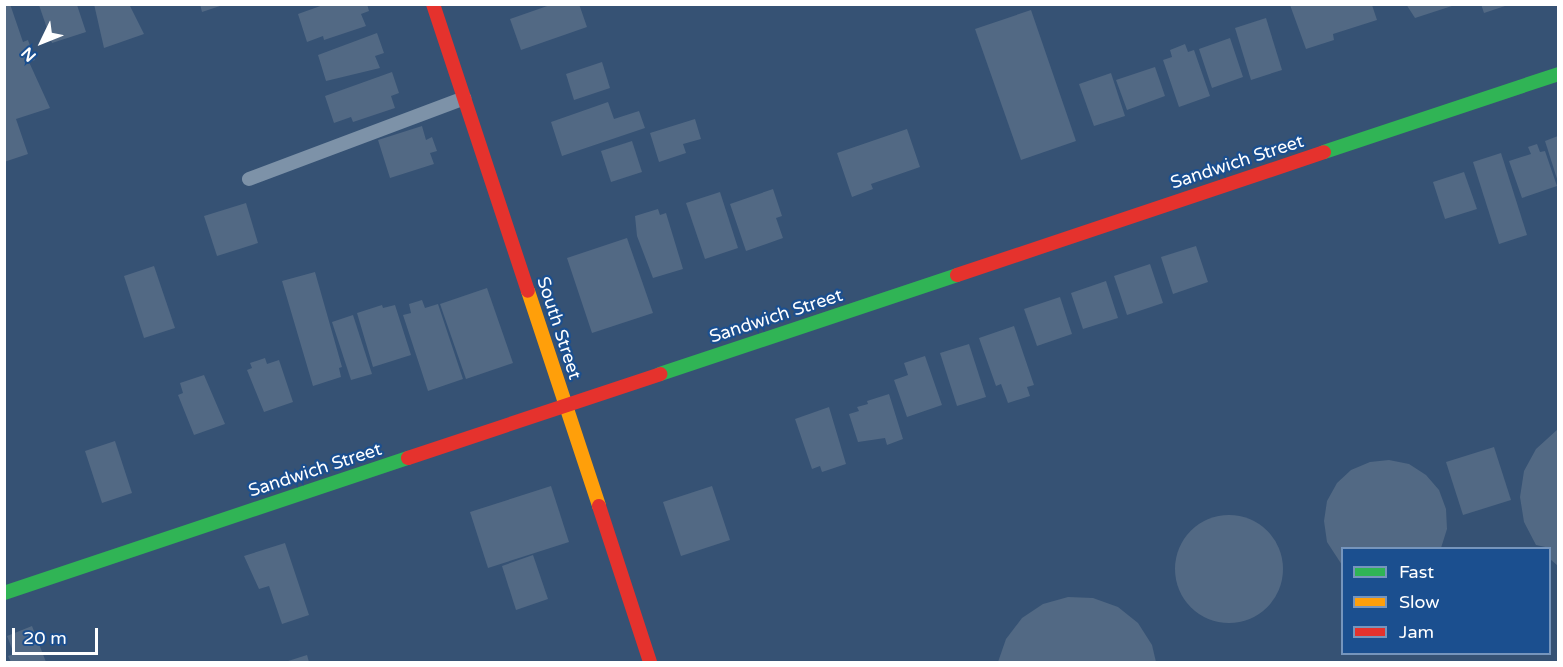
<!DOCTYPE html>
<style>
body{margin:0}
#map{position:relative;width:1563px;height:667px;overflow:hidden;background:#365274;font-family:"Varela Round",sans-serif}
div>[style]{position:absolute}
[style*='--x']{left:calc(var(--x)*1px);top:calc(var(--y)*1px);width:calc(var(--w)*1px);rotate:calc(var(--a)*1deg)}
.building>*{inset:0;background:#526984}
.round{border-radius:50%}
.lane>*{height:14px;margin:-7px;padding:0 7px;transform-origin:7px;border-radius:7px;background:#7d92a8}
.fast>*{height:14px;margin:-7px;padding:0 7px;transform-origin:7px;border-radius:7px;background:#30b455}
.slow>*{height:14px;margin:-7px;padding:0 7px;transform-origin:7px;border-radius:7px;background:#ff9f0a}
.jam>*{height:14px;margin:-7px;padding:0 7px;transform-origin:7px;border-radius:7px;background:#e5322d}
span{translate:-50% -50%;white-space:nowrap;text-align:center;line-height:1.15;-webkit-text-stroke:4.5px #1b4f8f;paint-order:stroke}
.street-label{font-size:18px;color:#fff}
.frame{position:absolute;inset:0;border:6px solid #fff;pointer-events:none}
.legend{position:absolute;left:1341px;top:547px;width:210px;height:108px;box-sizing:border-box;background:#1b4f8f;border:2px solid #7695bc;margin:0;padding:8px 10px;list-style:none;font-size:18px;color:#fff}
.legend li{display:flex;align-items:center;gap:12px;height:30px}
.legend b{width:30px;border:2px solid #7695bc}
.north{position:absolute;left:12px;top:12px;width:60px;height:60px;-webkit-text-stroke:4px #1b4f8f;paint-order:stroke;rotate:227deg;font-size:16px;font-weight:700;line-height:24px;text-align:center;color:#fff}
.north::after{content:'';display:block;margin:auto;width:21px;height:27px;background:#fff;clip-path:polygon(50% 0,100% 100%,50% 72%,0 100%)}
.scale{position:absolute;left:12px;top:628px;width:86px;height:27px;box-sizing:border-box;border:3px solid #fff;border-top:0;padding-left:8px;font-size:18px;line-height:21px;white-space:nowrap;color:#fff;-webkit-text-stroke:4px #1b4f8f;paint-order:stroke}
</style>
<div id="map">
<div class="building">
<div style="clip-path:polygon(4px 4px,10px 4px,23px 42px,28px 40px,35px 60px,29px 62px,50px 108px,16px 119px,28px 154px,4px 162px)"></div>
<div style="clip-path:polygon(94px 4px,129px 4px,144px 34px,104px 48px)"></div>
<div style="clip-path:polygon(200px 4px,223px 4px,223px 5px,202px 12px)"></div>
<div style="clip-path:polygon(326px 4px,367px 4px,369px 11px,361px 14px,366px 26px,324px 40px,323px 36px,307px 42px,298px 14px)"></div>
<div style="clip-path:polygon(553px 4px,579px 4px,587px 27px,521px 50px,510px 19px)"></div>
<div style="clip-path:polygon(1406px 4px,1455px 4px,1455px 5px,1415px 18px)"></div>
<div style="clip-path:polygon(1481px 4px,1508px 4px,1508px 5px,1484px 13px)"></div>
<div style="clip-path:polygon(39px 5px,77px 5px,86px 32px,52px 43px)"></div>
<div style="clip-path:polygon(1290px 5px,1372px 5px,1377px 20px,1333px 34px,1334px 40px,1306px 49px)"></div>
<div style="clip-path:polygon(1031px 10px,1076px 141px,1021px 160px,975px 29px)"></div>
<div style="clip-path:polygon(1266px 18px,1282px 70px,1251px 80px,1235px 28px)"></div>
<div style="clip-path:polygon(377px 33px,384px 53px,375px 56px,380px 68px,326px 81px,318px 55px)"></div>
<div style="clip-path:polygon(1230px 38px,1243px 77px,1212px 88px,1199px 49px)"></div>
<div style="clip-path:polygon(1185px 44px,1188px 52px,1194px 50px,1210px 96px,1179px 107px,1163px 60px,1172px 57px,1170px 50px)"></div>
<div style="clip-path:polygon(602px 62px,610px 88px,574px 100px,566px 74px)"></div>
<div style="clip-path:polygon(1155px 67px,1165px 96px,1127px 110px,1116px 80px)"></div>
<div style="clip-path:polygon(392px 72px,399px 93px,391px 96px,395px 108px,353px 122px,351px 117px,334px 123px,325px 96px)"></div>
<div style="clip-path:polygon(1111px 73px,1125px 116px,1094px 126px,1079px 84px)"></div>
<div style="clip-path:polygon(608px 102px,614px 119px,639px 111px,645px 128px,562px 156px,551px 122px)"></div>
<div style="clip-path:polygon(695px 119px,701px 139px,683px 144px,686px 153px,659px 162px,650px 133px)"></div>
<div style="clip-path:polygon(422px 126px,426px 140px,432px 137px,437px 151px,430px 153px,434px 164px,390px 178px,378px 140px)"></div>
<div style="clip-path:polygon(907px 129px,920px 167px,871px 184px,873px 189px,852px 197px,837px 153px)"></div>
<div style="clip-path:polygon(1558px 136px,1558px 182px,1545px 141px)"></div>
<div style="clip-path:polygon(632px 141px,642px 172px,611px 182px,601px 151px)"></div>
<div style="clip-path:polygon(1537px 144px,1540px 152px,1545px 151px,1557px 186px,1522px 198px,1509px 161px,1531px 154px,1528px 147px)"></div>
<div style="clip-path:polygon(1501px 153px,1527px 235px,1499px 244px,1473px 162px)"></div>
<div style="clip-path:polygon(1464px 172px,1477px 209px,1445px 219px,1433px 182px)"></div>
<div style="clip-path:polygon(773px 189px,782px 216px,776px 218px,783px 238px,746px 251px,730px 204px)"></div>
<div style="clip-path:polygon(720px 192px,738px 248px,705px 259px,686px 203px)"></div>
<div style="clip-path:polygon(246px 203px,258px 243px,217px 256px,204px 216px)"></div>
<div style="clip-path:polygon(658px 209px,660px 215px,666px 213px,683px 269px,653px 278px,637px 236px,635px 216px)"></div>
<div style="clip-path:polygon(627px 238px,653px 313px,592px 333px,567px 258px)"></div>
<div style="clip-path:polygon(1196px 246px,1208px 282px,1173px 294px,1161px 257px)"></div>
<div style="clip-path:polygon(1150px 264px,1163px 303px,1127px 315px,1114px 276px)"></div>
<div style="clip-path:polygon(154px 266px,175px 328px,144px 338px,124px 276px)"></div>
<div style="clip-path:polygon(315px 272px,342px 367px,339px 368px,341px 377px,313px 386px,282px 281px)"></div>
<div style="clip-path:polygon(1106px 281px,1118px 318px,1083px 329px,1071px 293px)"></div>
<div style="clip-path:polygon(487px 288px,513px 363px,466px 379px,440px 304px)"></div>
<div style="clip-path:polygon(1060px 297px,1072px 334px,1037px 346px,1024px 309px)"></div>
<div style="clip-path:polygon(422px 300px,425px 308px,438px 304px,463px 379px,428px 391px,403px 315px,411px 313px,409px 304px)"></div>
<div style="clip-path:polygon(382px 305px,383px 308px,395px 305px,411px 355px,373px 367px,357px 313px)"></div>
<div style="clip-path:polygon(353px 315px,372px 374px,351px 380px,332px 322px)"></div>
<div style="clip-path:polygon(1014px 326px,1034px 385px,1027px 387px,1030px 396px,1008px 403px,1001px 384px,996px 386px,979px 338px)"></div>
<div style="clip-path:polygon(969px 344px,986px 397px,957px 406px,940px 353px)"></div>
<div style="clip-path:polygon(925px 356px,942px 405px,907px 417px,894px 380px,908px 375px,904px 363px)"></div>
<div style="clip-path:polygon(265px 358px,267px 364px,279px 360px,293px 402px,264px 412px,247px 370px,252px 368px,250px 363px)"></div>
<div style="clip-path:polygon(204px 375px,225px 424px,194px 435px,178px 395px,183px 393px,180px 383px)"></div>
<div style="clip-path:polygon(889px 394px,903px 439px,887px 445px,885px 438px,858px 442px,849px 414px,859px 411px,857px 407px,868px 404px,867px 401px)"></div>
<div style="clip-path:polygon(829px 407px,846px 464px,822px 472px,820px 466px,812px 469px,795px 419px)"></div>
<div style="clip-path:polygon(1558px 429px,1558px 566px,1550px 559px,1550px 548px,1536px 545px,1524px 522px,1520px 497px,1524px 471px,1536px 449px)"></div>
<div style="clip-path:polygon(115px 441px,132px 493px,102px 503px,85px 451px)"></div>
<div style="clip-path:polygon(1494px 447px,1511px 500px,1463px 515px,1446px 462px)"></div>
<div style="clip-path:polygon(1389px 460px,1409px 464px,1426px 475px,1439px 490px,1446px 509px,1447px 529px,1441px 548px,1342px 548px,1342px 565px,1327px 542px,1324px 521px,1327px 501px,1337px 483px,1351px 470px,1370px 462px)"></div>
<div style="clip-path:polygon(551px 486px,569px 542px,488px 568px,470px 512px)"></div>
<div style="clip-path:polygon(712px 486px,730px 540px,681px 556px,663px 502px)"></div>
<div class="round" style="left:1175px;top:515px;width:108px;height:108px"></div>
<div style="clip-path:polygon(285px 543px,309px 615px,282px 624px,269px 586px,259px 589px,244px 556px)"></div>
<div style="clip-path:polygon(533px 555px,548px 599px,516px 610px,502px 566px)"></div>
<div style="clip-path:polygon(1068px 597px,1093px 598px,1118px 607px,1138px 623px,1152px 645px,1156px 662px,998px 662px,1006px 639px,1022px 618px,1043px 604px)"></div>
<div style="clip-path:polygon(32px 626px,46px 662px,11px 662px,8px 656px,14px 654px,7px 636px)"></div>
<div style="clip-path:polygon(307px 655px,309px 662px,285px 662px)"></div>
</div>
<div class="lane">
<div style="--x:249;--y:179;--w:230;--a:-20.6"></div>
</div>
<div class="fast">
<div style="--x:1324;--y:152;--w:247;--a:-18.4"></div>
<div style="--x:660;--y:374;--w:313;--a:-18.4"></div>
<div style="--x:4;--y:593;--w:426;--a:-18.5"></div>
</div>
<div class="slow">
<div style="--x:528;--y:291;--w:226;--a:71.7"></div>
</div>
<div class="jam">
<div style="--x:433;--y:4;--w:302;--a:71.7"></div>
<div style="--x:957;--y:275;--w:387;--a:-18.5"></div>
<div style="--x:408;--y:458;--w:266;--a:-18.4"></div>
<div style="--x:599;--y:506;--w:164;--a:71.9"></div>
</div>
<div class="street-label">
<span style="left:1237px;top:162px;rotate:-18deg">Sandwich Street</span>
<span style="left:776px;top:316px;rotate:-18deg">Sandwich Street</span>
<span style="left:559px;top:328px;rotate:72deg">South Street</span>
<span style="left:315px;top:470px;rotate:-18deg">Sandwich Street</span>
</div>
<div class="frame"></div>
<ul class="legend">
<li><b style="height:8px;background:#30b455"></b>Fast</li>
<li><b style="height:8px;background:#ff9f0a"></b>Slow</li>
<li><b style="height:8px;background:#e5322d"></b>Jam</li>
</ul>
<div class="north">N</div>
<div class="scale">20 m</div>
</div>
